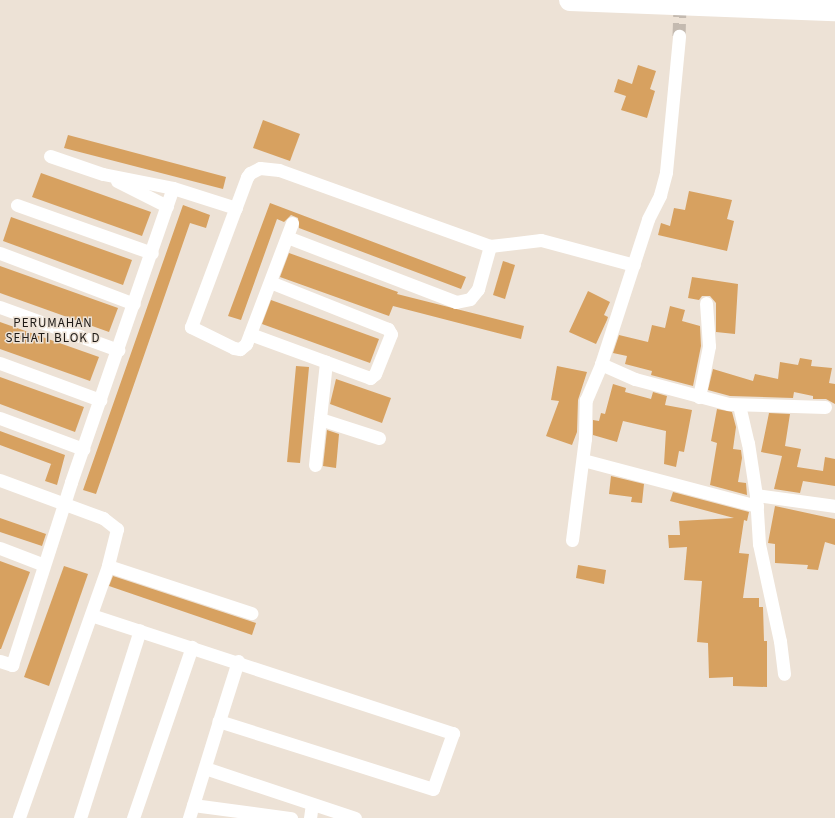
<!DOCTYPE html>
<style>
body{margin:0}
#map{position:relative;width:835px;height:818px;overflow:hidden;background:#ede2d6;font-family:"Source Sans 3",sans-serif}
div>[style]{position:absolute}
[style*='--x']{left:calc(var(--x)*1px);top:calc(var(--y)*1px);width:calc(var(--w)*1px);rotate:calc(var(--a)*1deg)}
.building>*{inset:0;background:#d7a160}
.street-tunnel>*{height:13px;margin-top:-6.5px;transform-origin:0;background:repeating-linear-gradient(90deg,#c4bab0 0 13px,transparent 0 19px)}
.street>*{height:13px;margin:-6.5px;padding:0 6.5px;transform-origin:6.5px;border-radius:6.5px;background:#fff}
.highway>*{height:22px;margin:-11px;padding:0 11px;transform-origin:11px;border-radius:11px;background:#fff}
span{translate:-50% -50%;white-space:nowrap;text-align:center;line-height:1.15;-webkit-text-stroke:3px #ede2d6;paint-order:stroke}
.neighbourhood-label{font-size:13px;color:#1e1a16;letter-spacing:1px}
</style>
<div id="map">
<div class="building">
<div style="clip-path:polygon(638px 65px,656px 71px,650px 89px,655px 91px,647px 118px,621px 110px,626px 96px,614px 92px,618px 79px,632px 84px)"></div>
<div style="clip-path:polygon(263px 120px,300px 134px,290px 161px,253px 148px)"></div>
<div style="clip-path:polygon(68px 135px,226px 177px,223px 189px,64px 148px)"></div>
<div style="clip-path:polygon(41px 173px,151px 212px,142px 236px,32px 197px)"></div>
<div style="clip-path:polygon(689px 191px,732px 200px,727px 219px,734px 221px,727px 251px,658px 235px,661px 223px,670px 226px,674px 208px,685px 210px)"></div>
<div style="clip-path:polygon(270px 203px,466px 277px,461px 289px,299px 228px,298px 218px,291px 215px,284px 222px,277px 219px,241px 320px,228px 316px)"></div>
<div style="clip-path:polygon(183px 205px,210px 215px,206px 228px,190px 223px,96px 494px,83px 490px)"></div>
<div style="clip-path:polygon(11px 217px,132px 260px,123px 285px,3px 241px)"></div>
<div style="clip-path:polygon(289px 253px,398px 292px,397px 294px,524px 326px,521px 339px,393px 306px,389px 316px,280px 277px)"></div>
<div style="clip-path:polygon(503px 261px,515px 265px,505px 299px,493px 295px)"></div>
<div style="clip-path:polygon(0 266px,118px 308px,109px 332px,0 293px)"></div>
<div style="clip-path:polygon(692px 277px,738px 284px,735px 334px,716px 332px,716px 303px,710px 296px,702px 296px,699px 300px,688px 298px)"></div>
<div style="clip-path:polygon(588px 291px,610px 302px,604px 315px,608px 317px,607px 320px,596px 344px,569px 332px)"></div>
<div style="clip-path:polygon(271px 300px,379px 339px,370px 363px,262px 324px)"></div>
<div style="clip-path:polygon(670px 306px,685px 310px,682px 321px,700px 326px,701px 346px,693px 386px,651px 375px,652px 371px,625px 364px,627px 356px,613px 353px,619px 335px,648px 342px,652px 325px,665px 328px)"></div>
<div style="clip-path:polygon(0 322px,99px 357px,90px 381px,0 349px)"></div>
<div style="clip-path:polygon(800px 358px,812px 360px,811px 366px,832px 368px,829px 383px,835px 384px,835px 404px,826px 399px,813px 399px,813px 396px,794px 392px,793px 398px,730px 396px,708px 390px,713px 369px,753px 381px,755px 374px,778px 379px,780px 362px,798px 365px)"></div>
<div style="clip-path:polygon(296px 366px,309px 367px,300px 463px,287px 462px)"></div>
<div style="clip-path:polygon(557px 366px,587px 372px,578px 400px,577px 432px,572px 445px,546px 436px,559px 401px,551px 400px)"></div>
<div style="clip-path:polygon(0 377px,84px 407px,75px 432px,0 404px)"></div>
<div style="clip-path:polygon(336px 379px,391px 398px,382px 423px,330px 404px)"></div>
<div style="clip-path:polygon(613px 384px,626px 388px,625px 392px,651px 399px,653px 392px,667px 396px,665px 405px,692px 410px,684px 452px,679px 451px,676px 467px,664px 464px,666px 431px,623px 421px,617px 442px,593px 435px,593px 420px,599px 421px,601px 413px,605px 414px)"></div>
<div style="clip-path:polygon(717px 409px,732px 412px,736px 427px,733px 449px,741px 450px,742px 458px,738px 482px,746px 483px,747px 495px,710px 485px,717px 443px,711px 441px)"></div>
<div style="clip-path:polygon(769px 413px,790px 414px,785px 446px,801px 449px,797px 467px,823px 471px,825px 457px,835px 459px,835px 486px,803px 481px,800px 493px,774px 489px,782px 456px,761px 452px)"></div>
<div style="clip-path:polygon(327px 430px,339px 434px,336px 468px,323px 466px)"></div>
<div style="clip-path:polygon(0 431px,65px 455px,57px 485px,45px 481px,51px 464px,54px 465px,0 445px)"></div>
<div style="clip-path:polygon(611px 476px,644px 484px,642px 503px,631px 502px,632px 497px,609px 494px)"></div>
<div style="clip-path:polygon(673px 492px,749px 512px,747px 521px,744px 520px,739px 553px,749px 554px,743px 598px,759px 598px,759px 607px,763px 607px,764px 641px,767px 641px,767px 687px,733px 686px,733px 677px,709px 678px,708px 643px,697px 642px,702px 581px,684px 580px,687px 547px,669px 548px,668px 535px,680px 535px,679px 521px,734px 518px,670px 501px)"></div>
<div style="clip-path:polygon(775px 506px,835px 519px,835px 545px,825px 542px,818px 570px,807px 569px,808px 565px,775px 563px,775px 544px,768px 543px)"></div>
<div style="clip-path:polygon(0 518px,46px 534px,42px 546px,0 532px)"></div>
<div style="clip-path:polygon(0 561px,30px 572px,1px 649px,0 649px)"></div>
<div style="clip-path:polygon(578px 565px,606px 570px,604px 584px,576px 578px)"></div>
<div style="clip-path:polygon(64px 566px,88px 574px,49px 686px,24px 677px)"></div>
<div style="clip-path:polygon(113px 576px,256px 623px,252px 635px,109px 586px)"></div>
</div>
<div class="street-tunnel">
<div style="--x:679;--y:36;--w:36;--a:-88"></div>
</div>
<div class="street">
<div style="--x:50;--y:156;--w:56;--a:18.8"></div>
<div style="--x:103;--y:174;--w:71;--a:11.3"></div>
<div style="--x:117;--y:181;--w:56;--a:26.6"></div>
<div style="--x:17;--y:205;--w:143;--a:19.6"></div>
<div style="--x:292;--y:223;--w:129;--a:110.8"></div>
<div style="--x:246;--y:344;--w:8;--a:140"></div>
<div style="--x:240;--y:349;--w:6;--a:-171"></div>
<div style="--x:234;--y:348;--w:48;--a:-154"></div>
<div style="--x:191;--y:327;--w:160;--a:-69.5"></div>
<div style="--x:247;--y:177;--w:5;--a:-53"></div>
<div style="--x:250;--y:173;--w:11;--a:-27"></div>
<div style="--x:260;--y:168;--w:19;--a:6"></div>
<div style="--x:279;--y:170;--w:224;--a:19.8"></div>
<div style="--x:490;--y:246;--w:51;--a:-6.7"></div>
<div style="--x:541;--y:240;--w:96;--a:15"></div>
<div style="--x:287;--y:237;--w:181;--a:21"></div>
<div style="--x:456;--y:302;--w:14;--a:-12"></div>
<div style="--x:470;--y:299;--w:13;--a:-51"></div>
<div style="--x:478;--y:289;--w:45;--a:-74.4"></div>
<div style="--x:0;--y:253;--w:143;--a:20.8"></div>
<div style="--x:0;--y:307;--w:126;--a:20"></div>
<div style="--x:250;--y:334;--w:128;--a:20.1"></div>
<div style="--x:370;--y:378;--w:6;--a:-39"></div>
<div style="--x:375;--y:374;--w:43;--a:-68.2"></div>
<div style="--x:391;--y:334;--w:6;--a:-121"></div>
<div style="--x:388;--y:329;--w:127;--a:-158.3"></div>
<div style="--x:0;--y:363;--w:107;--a:20.3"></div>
<div style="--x:601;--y:364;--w:37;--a:24"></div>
<div style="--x:635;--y:379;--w:97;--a:14.9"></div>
<div style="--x:729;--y:404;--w:96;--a:1.8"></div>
<div style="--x:699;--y:397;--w:52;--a:-78.9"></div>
<div style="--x:709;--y:346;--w:43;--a:-94"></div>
<div style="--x:739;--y:405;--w:39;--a:77"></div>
<div style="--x:748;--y:443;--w:53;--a:81.3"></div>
<div style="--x:756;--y:495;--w:49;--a:86.5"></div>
<div style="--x:759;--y:544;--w:99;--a:77.8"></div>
<div style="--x:780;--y:641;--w:33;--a:83"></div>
<div style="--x:0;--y:418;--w:89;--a:20.5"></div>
<div style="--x:320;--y:419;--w:62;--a:17.9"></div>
<div style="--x:583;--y:460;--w:180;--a:14.8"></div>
<div style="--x:315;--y:465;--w:104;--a:-83.9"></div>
<div style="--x:0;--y:480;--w:110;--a:20.3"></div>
<div style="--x:103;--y:518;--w:18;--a:38"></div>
<div style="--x:117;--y:529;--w:38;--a:104"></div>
<div style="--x:108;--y:566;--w:267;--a:109.5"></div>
<div style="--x:756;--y:495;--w:80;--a:7.9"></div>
<div style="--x:572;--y:540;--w:102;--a:-82.7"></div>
<div style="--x:585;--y:439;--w:39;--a:-89"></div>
<div style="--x:586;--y:400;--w:39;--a:-67"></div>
<div style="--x:601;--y:364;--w:152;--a:-72"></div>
<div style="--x:648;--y:219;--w:27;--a:-63"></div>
<div style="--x:660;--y:195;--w:24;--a:-75"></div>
<div style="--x:666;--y:172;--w:137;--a:-84.5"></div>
<div style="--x:0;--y:548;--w:47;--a:21.1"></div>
<div style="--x:108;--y:566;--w:151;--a:18.2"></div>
<div style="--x:91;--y:615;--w:381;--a:18.1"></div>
<div style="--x:453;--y:733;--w:59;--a:109.7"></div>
<div style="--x:433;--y:789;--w:225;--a:-162.4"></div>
<div style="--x:219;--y:721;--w:102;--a:107.2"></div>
<div style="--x:0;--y:661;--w:13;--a:18"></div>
<div style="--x:12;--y:665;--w:192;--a:-72.1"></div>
<div style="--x:71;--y:482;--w:311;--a:-70.9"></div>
<div style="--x:173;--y:188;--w:66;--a:17.6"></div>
<div style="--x:219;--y:721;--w:63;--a:-72.4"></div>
<div style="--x:205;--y:768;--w:158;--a:18.4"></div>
<div style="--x:193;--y:805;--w:99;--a:7.6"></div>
<div style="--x:80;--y:818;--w:197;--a:-72.3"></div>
<div style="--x:133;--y:818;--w:181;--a:-71"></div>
<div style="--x:310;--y:818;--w:14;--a:-82"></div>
</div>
<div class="highway">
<div style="--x:570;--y:0;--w:265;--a:2.2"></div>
</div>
<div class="neighbourhood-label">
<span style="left:53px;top:331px">PERUMAHAN<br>SEHATI BLOK D</span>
</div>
</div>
